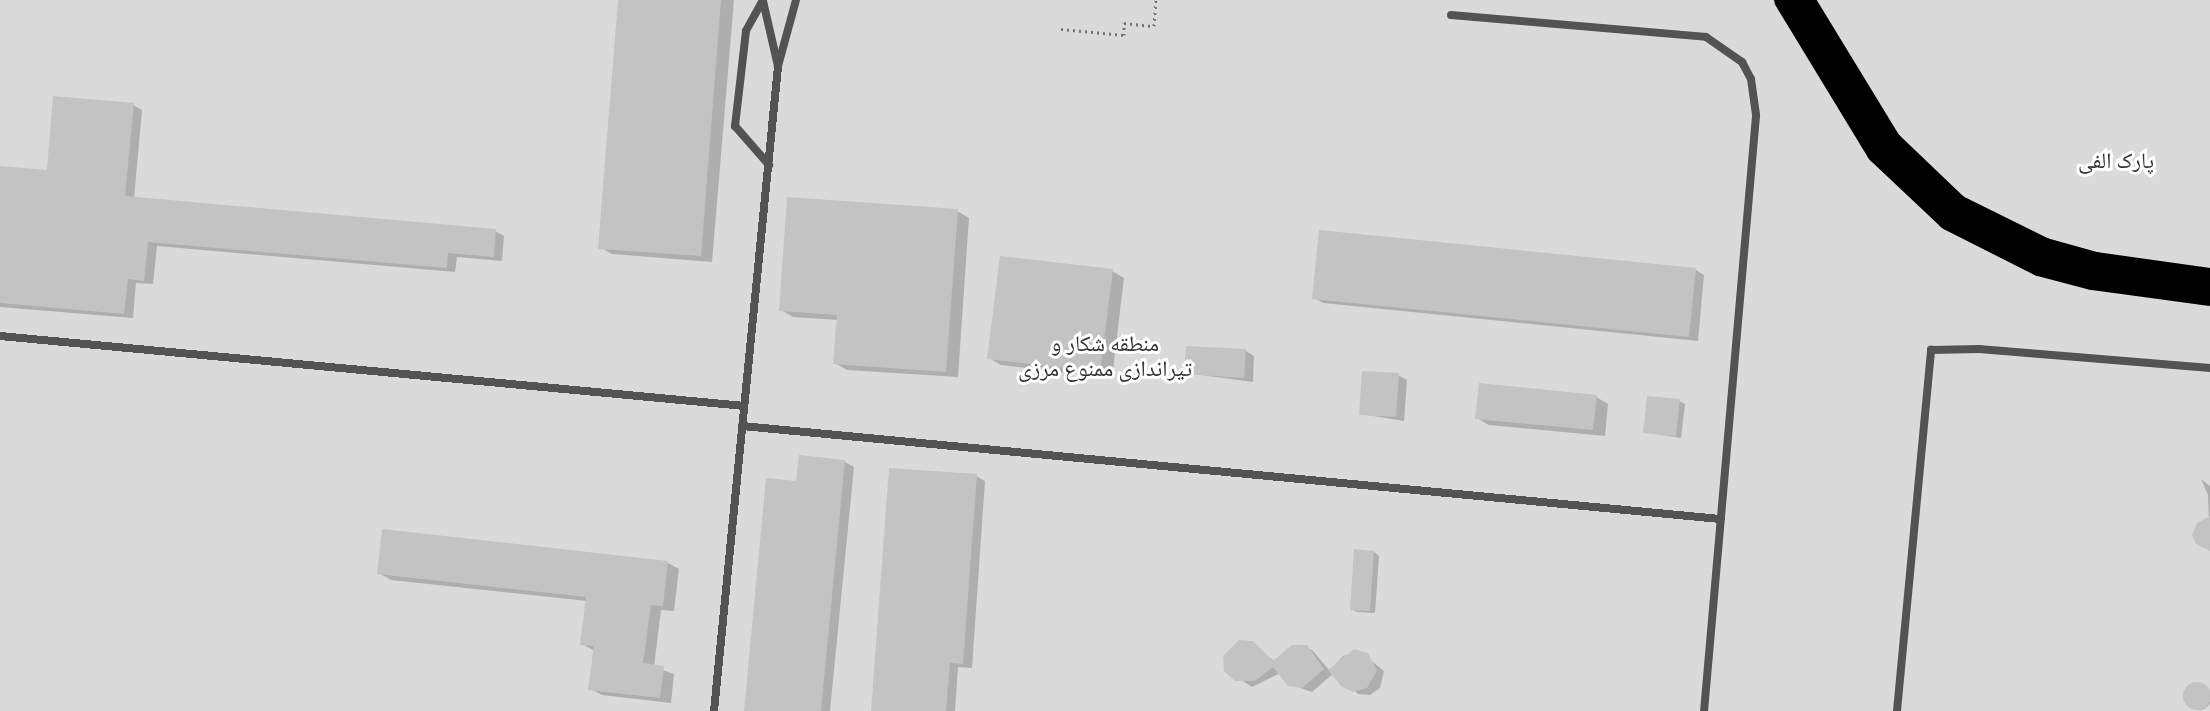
<!DOCTYPE html>
<meta charset="utf-8">
<style>
body{margin:0}
#map{position:relative;width:2210px;height:711px;overflow:hidden;background:#fff;font-family:"Fira Sans Condensed","Noto Naskh Arabic",sans-serif}
div>[style]{position:absolute}
[style*='--x']{left:calc(var(--x)*1px);top:calc(var(--y)*1px);width:calc(var(--w)*1px);rotate:calc(var(--a)*1deg)}
.green>*{inset:0;background:#dadada}
.shadow>*{inset:0;background:#0003}
.round{border-radius:50%}
.building>*{inset:0;background:#c3c3c3}
.path>*{height:3px;margin-top:-1.5px;transform-origin:0;background:repeating-linear-gradient(90deg,#757575 0 2px,transparent 0 6px)}
.roads{filter:drop-shadow(0 0 2px #dbdbdb) drop-shadow(0 0 2px #dbdbdb)}
.service>*{height:8px;margin:-4px;padding:0 4px;transform-origin:4px;border-radius:4px;background:#535353}
.primary>*{height:20px;margin:-10px;padding:0 10px;transform-origin:10px;border-radius:10px;background:#000}
span{translate:-50% -50%;white-space:nowrap;text-align:center;line-height:1.15;-webkit-text-stroke:6px #fff;paint-order:stroke}
.park-label{font-size:22px;color:#313131}
</style>
<div id="map">
<div class="green">
<div style="clip-path:polygon(0 0,2210px 0,2210px 711px,0 711px)"></div>
</div>
<div class="shadow">
<div style="clip-path:polygon(620px 0,734px 0,712px 262px,612px 254px,600px 247px)"></div>
<div style="clip-path:polygon(133px 105px,142px 110px,134px 199px,495px 231px,504px 236px,502px 261px,457px 257px,455px 272px,157px 246px,153px 284px,136px 283px,133px 318px,0 307px,0 168px,48px 172px)"></div>
<div style="clip-path:polygon(957px 211px,969px 218px,958px 377px,847px 370px,835px 363px,838px 320px,793px 317px,781px 310px)"></div>
<div style="clip-path:polygon(1696px 270px,1704px 275px,1698px 341px,1323px 303px,1314px 298px)"></div>
<div style="clip-path:polygon(1112px 271px,1124px 278px,1112px 378px,1001px 365px,989px 358px)"></div>
<div style="clip-path:polygon(1246px 351px,1254px 356px,1253px 382px,1186px 373px)"></div>
<div style="clip-path:polygon(1398px 375px,1407px 380px,1404px 421px,1361px 414px)"></div>
<div style="clip-path:polygon(1596px 397px,1608px 404px,1605px 436px,1489px 425px,1477px 418px)"></div>
<div style="clip-path:polygon(1679px 401px,1685px 404px,1681px 438px,1645px 432px)"></div>
<div style="clip-path:polygon(845px 462px,854px 467px,830px 711px,746px 711px,798px 483px)"></div>
<div style="clip-path:polygon(976px 476px,985px 481px,972px 668px,958px 667px,955px 711px,873px 711px)"></div>
<div style="clip-path:polygon(2201px 479px,2210px 486px,2210px 549px,2208px 495px)"></div>
<div style="clip-path:polygon(1374px 552px,1379px 556px,1375px 613px,1357px 612px,1352px 609px)"></div>
<div style="clip-path:polygon(668px 563px,679px 569px,674px 611px,661px 610px,654px 667px,674px 674px,671px 703px,602px 695px,591px 689px,593px 650px,582px 644px,587px 601px,391px 580px,379px 573px)"></div>
<div style="clip-path:polygon(1252px 643px,1275px 662px,1300px 646px,1312px 650px,1330px 671px,1343px 656px,1361px 652px,1384px 671px,1380px 688px,1370px 695px,1358px 694px,1334px 673px,1312px 692px,1289px 684px,1280px 673px,1252px 687px,1226px 670px)"></div>
<div class="round" style="left:2187px;top:686px;width:24px;height:24px"></div>
</div>
<div class="building">
<div style="clip-path:polygon(618px 0,721px 0,701px 256px,598px 249px)"></div>
<div style="clip-path:polygon(53px 96px,134px 103px,125px 196px,496px 229px,494px 257px,448px 253px,447px 268px,148px 242px,144px 281px,128px 279px,124px 314px,0 303px,0 166px,47px 170px)"></div>
<div style="clip-path:polygon(787px 197px,958px 209px,946px 372px,833px 364px,837px 315px,779px 311px)"></div>
<div style="clip-path:polygon(1319px 230px,1696px 268px,1689px 337px,1312px 299px)"></div>
<div style="clip-path:polygon(1000px 256px,1113px 269px,1100px 372px,987px 359px)"></div>
<div style="clip-path:polygon(1186px 346px,1246px 349px,1244px 378px,1184px 374px)"></div>
<div style="clip-path:polygon(1362px 371px,1399px 373px,1396px 417px,1359px 415px)"></div>
<div style="clip-path:polygon(1479px 383px,1597px 395px,1593px 430px,1475px 419px)"></div>
<div style="clip-path:polygon(1647px 396px,1680px 399px,1676px 436px,1643px 433px)"></div>
<div style="clip-path:polygon(799px 455px,845px 460px,821px 711px,744px 711px,766px 478px,796px 481px)"></div>
<div style="clip-path:polygon(889px 468px,977px 474px,963px 664px,950px 663px,946px 711px,871px 711px)"></div>
<div style="clip-path:polygon(2210px 516px,2210px 551px,2196px 544px,2192px 535px,2197px 523px)"></div>
<div style="clip-path:polygon(382px 529px,668px 561px,663px 606px,651px 605px,643px 663px,664px 666px,660px 698px,588px 690px,594px 646px,580px 645px,586px 597px,377px 574px)"></div>
<div style="clip-path:polygon(1354px 549px,1374px 551px,1370px 611px,1350px 610px)"></div>
<div style="clip-path:polygon(1239px 640px,1253px 641px,1273px 661px,1292px 645px,1307px 645px,1324px 669px,1302px 688px,1288px 686px,1273px 667px,1255px 681px,1235px 681px,1224px 671px,1223px 656px)"></div>
<div style="clip-path:polygon(1354px 649px,1368px 653px,1377px 671px,1367px 688px,1353px 692px,1341px 686px,1328px 670px)"></div>
<div class="round" style="left:2183px;top:682px;width:28px;height:28px"></div>
</div>
<div class="path">
<div style="--x:1061;--y:29;--w:63;--a:5.4"></div>
<div style="--x:1124;--y:35;--w:12;--a:-90"></div>
<div style="--x:1124;--y:23;--w:30;--a:6"></div>
<div style="--x:1154;--y:26;--w:26;--a:-86"></div>
</div>
<div class="roads">
<div class="service">
<div style="--x:763;--y:0;--w:35;--a:119"></div>
<div style="--x:746;--y:31;--w:96;--a:96.6"></div>
<div style="--x:735;--y:126;--w:52;--a:48.9"></div>
<div style="--x:763;--y:1;--w:67;--a:77"></div>
<div style="--x:1451;--y:15;--w:256;--a:4.9"></div>
<div style="--x:1706;--y:37;--w:44;--a:34.8"></div>
<div style="--x:1742;--y:62;--w:19;--a:62"></div>
<div style="--x:1751;--y:79;--w:37;--a:82"></div>
<div style="--x:1756;--y:116;--w:597;--a:94.99"></div>
<div style="--x:0;--y:336;--w:747;--a:5.37"></div>
<div style="--x:742;--y:426;--w:983;--a:5.43"></div>
<div style="--x:714;--y:711;--w:648;--a:-84.33"></div>
<div style="--x:778;--y:66;--w:68;--a:-74.7"></div>
<div style="--x:1897;--y:711;--w:363;--a:-84.6"></div>
<div style="--x:1931;--y:350;--w:48;--a:-1.2"></div>
<div style="--x:1979;--y:349;--w:232;--a:4.7"></div>
</div>
<div class="primary">
<div style="--x:1784;--y:0;--w:179;--a:58.7"></div>
<div style="--x:1877;--y:153;--w:98;--a:43.3"></div>
<div style="--x:1948;--y:220;--w:102;--a:26.8"></div>
<div style="--x:2039;--y:266;--w:55;--a:14.8"></div>
<div style="--x:2092;--y:280;--w:119;--a:7.7"></div>
<div style="--x:1805;--y:0;--w:165;--a:58.6"></div>
<div style="--x:1891;--y:141;--w:93;--a:43.7"></div>
<div style="--x:1958;--y:205;--w:97;--a:26.3"></div>
<div style="--x:2045;--y:248;--w:53;--a:15.4"></div>
<div style="--x:2096;--y:262;--w:115;--a:8"></div>
</div>
</div>
<div class="park-label">
<span style="left:2116px;top:161px">پارک الفی</span>
<span style="left:1105px;top:356px">منطقه شکار و<br>تیراندازی ممنوع مرزی</span>
</div>
</div>
